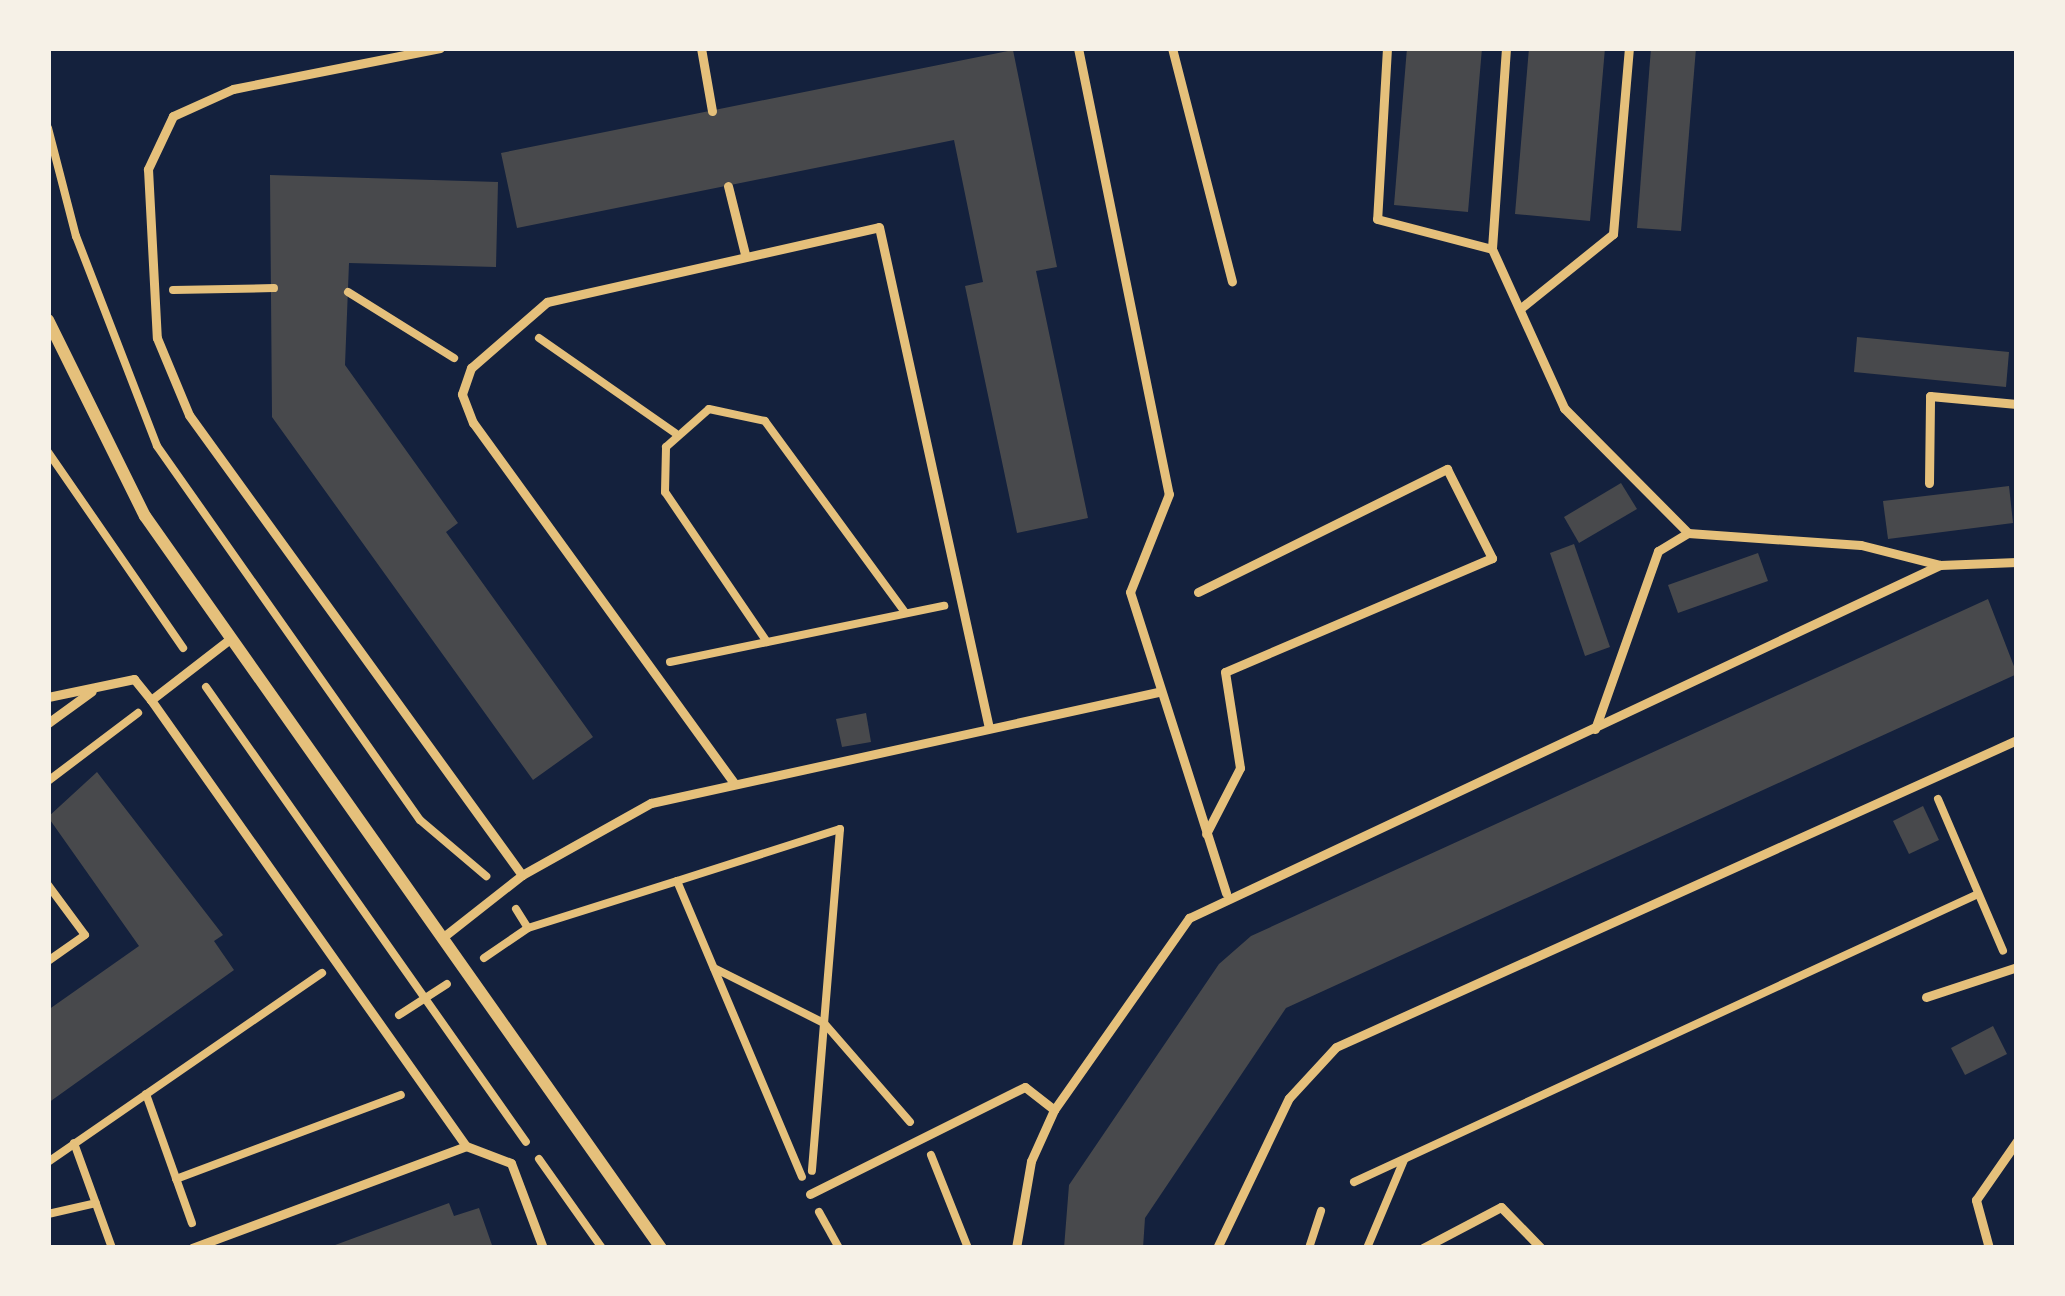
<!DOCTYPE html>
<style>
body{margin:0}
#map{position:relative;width:2065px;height:1296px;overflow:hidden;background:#14213d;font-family:Inter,sans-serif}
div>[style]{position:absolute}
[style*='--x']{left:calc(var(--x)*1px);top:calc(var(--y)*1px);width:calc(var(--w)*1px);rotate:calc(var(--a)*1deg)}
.building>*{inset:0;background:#48494c}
.path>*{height:8px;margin:-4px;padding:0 4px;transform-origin:4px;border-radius:4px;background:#e5c07b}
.service>*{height:9px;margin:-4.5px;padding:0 4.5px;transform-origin:4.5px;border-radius:4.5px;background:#e5c07b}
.minor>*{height:12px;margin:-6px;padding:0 6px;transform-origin:6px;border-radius:6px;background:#e5c07b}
span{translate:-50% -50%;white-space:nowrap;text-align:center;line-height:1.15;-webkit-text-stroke:12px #f6f1e7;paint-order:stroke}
.frame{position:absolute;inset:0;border:51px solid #f6f1e7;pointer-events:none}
</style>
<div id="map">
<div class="building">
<div style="clip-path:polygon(1407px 48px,1482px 48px,1468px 212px,1394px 205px)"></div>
<div style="clip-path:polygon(1529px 48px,1605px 48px,1590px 221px,1515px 214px)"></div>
<div style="clip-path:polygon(1651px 48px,1696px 48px,1681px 231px,1637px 228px)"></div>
<div style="clip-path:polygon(1013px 50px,1057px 267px,1036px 271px,1088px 518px,1017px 533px,965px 286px,983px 282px,954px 140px,517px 228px,501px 153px)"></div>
<div style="clip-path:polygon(270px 175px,498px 182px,496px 267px,349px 263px,345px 365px,458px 523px,446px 532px,593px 737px,533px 780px,272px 417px)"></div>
<div style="clip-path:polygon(1857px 337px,2009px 352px,2006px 387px,1854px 372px)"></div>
<div style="clip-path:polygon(1621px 483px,1637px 509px,1579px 543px,1564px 517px)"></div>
<div style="clip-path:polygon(2009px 486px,2013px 523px,1888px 539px,1883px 501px)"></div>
<div style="clip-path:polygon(1574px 544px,1610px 647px,1585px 656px,1550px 553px)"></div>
<div style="clip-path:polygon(1758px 553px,1768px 581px,1678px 613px,1668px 585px)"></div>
<div style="clip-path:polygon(1988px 599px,2017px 674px,1286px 1008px,1145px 1218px,1143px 1248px,1064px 1248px,1069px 1185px,1219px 964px,1251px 936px)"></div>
<div style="clip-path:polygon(866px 713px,871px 742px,842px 747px,836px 719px)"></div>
<div style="clip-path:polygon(97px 772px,223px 935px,214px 941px,234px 970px,48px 1103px,48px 1010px,139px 946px,48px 817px)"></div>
<div style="clip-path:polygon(1923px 806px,1939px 840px,1909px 854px,1893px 821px)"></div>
<div style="clip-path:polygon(1993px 1026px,2007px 1054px,1965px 1075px,1951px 1048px)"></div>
<div style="clip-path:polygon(449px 1203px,454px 1216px,479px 1208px,493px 1248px,327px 1248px)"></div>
</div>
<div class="path">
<div style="--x:48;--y:128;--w:112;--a:75.5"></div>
<div style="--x:76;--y:236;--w:225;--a:68.9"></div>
<div style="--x:157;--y:446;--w:457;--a:54.9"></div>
<div style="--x:420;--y:820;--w:87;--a:40.3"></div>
<div style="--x:173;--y:290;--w:101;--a:-1.1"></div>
<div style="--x:348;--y:292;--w:125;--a:31.9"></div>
<div style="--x:539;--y:338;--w:166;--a:34.9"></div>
<div style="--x:48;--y:452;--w:238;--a:55.4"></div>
<div style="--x:767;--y:642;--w:181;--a:-124.2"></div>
<div style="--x:665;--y:492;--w:45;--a:-88.7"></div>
<div style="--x:666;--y:447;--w:57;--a:-41.5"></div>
<div style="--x:709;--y:409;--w:57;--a:12.1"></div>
<div style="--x:765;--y:421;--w:237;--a:53.8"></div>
<div style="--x:670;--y:662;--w:280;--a:-11.6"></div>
<div style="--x:206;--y:687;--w:556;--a:54.88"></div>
<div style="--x:48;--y:781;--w:113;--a:-37.1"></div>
<div style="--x:1938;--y:799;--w:165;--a:66.8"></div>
<div style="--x:677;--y:881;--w:171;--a:-17.7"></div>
<div style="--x:840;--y:829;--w:343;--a:94.7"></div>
<div style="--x:48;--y:885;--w:62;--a:53.5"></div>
<div style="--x:85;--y:935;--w:45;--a:144.9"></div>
<div style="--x:516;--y:909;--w:22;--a:58"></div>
<div style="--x:484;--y:958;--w:53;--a:-34.3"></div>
<div style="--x:528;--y:928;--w:156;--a:-17.5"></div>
<div style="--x:677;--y:881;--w:321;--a:67.1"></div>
<div style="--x:714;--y:968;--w:123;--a:26.6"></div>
<div style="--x:824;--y:1023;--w:131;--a:49"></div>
<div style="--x:399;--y:1015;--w:57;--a:-32.9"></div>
<div style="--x:146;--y:1094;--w:137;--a:70.4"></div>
<div style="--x:74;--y:1143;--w:112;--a:70.1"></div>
<div style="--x:931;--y:1155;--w:100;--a:68.3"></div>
<div style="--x:539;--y:1159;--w:109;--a:54.7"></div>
<div style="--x:48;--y:1162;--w:333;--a:-34.6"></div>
<div style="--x:176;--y:1179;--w:240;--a:-20.5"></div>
<div style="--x:1354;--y:1182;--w:687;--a:-24.78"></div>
<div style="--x:819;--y:1212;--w:41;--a:60.9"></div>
<div style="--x:48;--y:1214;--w:49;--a:-12.9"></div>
<div style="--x:1309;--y:1248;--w:39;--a:-72"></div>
<div style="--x:1367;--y:1248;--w:95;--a:-67.2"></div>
</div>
<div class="service">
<div style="--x:440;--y:48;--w:211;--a:168.8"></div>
<div style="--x:233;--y:89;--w:66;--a:155.8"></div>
<div style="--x:173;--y:116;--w:59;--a:115.3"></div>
<div style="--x:148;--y:169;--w:169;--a:87"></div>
<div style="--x:157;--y:338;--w:83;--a:67.4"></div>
<div style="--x:189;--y:415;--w:568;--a:54.1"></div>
<div style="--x:701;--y:48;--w:64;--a:80.1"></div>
<div style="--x:1078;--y:48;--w:455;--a:78.5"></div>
<div style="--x:1169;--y:494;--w:105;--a:111.7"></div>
<div style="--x:1130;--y:592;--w:316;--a:72.3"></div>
<div style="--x:1172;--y:48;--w:241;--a:75.6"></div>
<div style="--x:1387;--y:48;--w:171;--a:93.3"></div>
<div style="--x:1377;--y:219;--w:119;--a:14.6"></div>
<div style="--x:1506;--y:48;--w:201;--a:94"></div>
<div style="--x:1492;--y:249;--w:175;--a:65.6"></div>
<div style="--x:1564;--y:408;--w:176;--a:45.2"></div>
<div style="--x:728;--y:186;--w:70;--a:76"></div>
<div style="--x:1521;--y:308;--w:118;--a:-38.8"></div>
<div style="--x:1613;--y:234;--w:187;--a:-85.1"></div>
<div style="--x:1929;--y:483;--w:87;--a:-89.3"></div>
<div style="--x:1930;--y:396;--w:87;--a:5.3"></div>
<div style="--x:1198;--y:592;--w:278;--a:-26.3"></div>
<div style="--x:1447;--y:469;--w:100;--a:63.2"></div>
<div style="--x:1492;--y:558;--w:290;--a:156.9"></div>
<div style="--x:1225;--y:672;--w:97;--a:81.1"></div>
<div style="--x:1240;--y:768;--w:74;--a:117.3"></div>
<div style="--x:48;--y:697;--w:88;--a:-11.8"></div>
<div style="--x:134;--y:679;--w:27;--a:51"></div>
<div style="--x:151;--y:700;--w:100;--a:-37.7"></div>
<div style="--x:151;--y:700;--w:546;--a:54.77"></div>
<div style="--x:466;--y:1146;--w:48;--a:20.7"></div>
<div style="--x:511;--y:1163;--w:91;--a:69.4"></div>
<div style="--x:48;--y:723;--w:54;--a:-36"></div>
<div style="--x:1595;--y:729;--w:189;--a:-70.5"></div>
<div style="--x:1658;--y:551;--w:35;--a:-31"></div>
<div style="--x:1688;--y:533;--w:173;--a:4"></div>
<div style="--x:1861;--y:545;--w:81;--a:14.2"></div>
<div style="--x:734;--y:783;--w:445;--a:-125.9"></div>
<div style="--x:473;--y:423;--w:31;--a:-111"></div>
<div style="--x:462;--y:394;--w:28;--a:-71"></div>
<div style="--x:471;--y:368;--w:101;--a:-41"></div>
<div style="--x:547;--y:302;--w:340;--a:-12.7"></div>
<div style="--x:879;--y:227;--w:513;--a:77.62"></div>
<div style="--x:442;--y:938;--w:102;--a:-38.2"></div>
<div style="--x:522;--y:875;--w:148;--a:-29.2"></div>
<div style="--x:651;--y:803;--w:519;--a:-12.35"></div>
<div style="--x:1926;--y:997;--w:96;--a:-18.2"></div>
<div style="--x:810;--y:1194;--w:240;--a:-26.5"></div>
<div style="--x:1025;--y:1087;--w:37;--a:38"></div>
<div style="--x:192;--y:1248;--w:292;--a:-20.4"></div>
<div style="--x:1016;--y:1248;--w:88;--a:-80.2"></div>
<div style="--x:1031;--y:1161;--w:56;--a:-65.7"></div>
<div style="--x:1054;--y:1110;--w:235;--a:-54.9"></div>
<div style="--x:1189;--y:918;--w:830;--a:-25.18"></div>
<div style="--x:1940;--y:565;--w:77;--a:-2.2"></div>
<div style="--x:1217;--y:1248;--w:166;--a:-64.4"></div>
<div style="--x:1289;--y:1098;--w:69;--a:-47.3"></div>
<div style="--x:1336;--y:1047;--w:747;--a:-24.27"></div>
<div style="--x:1423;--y:1248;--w:88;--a:-27.7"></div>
<div style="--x:1501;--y:1207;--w:57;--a:45.7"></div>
<div style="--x:1989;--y:1248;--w:50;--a:-105.2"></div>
<div style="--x:1976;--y:1200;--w:72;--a:-55.2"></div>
</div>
<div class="minor">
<div style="--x:48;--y:320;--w:219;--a:63.7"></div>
<div style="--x:145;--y:516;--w:896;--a:54.82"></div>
</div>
<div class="frame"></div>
</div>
